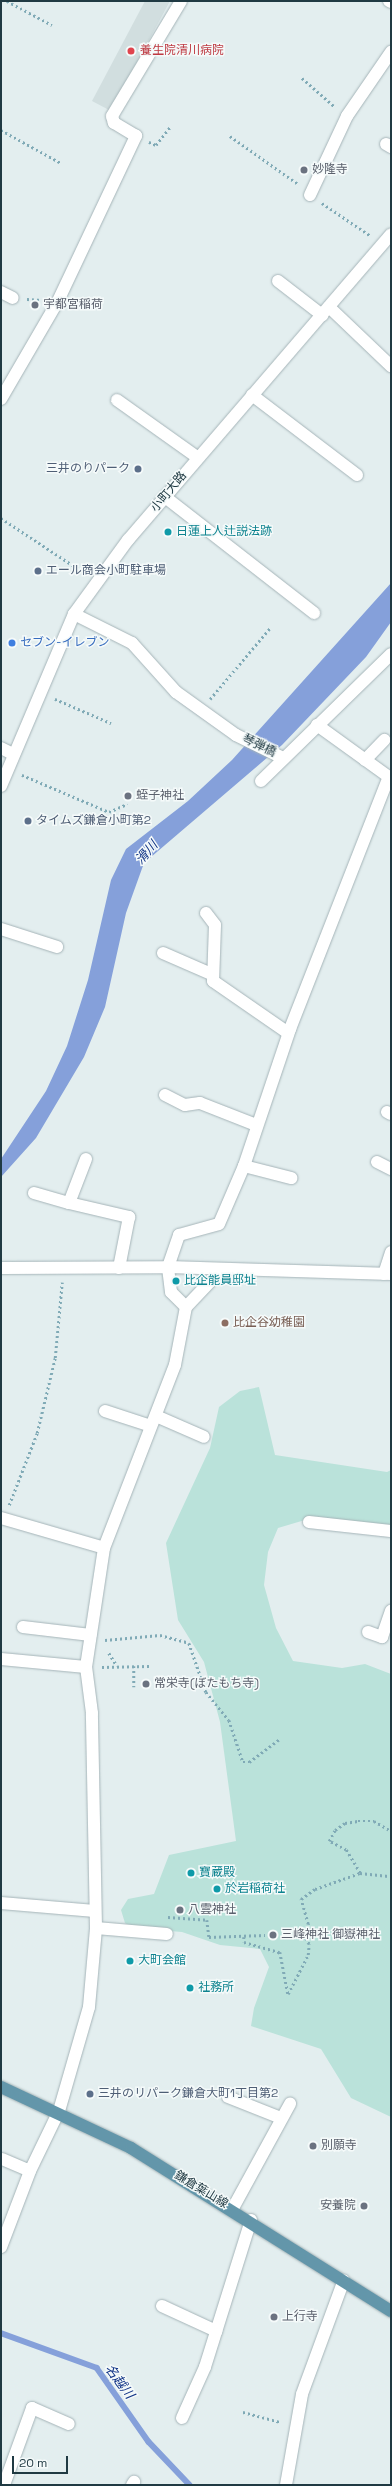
<!DOCTYPE html>
<meta charset="utf-8">
<style>
body{margin:0}
#map{position:relative;width:392px;height:2486px;overflow:hidden;background:#e3eeef;font-family:"Space Grotesk","Noto Sans JP",sans-serif}
div>[style]{position:absolute}
[style*='--x']{left:calc(var(--x)*1px);top:calc(var(--y)*1px);width:calc(var(--w)*1px);rotate:calc(var(--a)*1deg)}
.built>*{inset:0;background:#d1dedf}
.green>*{inset:0;background:#bae2da}
.water>*{inset:0;background:#85a0da}
.stream>*{height:5.5px;margin:-2.75px;padding:0 2.75px;transform-origin:2.75px;border-radius:2.75px;background:#85a0da}
.path>*{height:2.5px;margin-top:-1.25px;transform-origin:0;background:repeating-linear-gradient(90deg,#80aab6 0 2px,transparent 0 5px)}
.roads{filter:drop-shadow(0 0 1px #a5b4b8) drop-shadow(0 0 1px #a5b4b8)}
.minor>*{height:12px;margin:-6px;padding:0 6px;transform-origin:6px;border-radius:6px;background:#fff}
.major>*{height:12px;margin:-6px;padding:0 6px;transform-origin:6px;border-radius:6px;background:#6396aa}
.dots>*{width:11px;height:11px;translate:-50% -50%;box-sizing:border-box;border:2px solid #f5fafa;border-radius:50%}
span{translate:-50% -50%;white-space:nowrap;text-align:center;line-height:1.15;-webkit-text-stroke:3px #f5fafa;paint-order:stroke}
.health-label{font-size:12px;color:#be3a42}
.left{translate:0 -50%;text-align:left}
.worship-label{font-size:12px;color:#5b616d}
.right{translate:-100% -50%;text-align:right}
.service-label{font-size:12px;color:#4e5e75}
.street-label{font-size:12px;color:#203a43}
.culture-label{font-size:12px;color:#0d838f}
.shop-label{font-size:12px;color:#366cbe}
.education-label{font-size:12px;color:#785e54}
.water-label{font-size:13px;color:#123587;font-style:italic}
.frame{position:absolute;inset:0;border:2px solid #203a43;pointer-events:none}
.scale{position:absolute;left:12px;top:2456px;width:56px;height:18px;box-sizing:border-box;border:2px solid #203a43;border-top:0;padding-left:5px;font-size:12px;line-height:14px;white-space:nowrap;color:#203a43;-webkit-text-stroke:3px #f5fafa;paint-order:stroke}
</style>
<div id="map">
<div class="built">
<div style="clip-path:polygon(145px 1px,170px 1px,111px 111px,92px 101px)"></div>
</div>
<div class="green">
<div style="clip-path:polygon(259px 1387px,275px 1455px,387px 1472px,391px 1470px,391px 1533px,315px 1517px,278px 1528px,268px 1552px,264px 1585px,276px 1628px,293px 1661px,342px 1668px,365px 1664px,391px 1674px,391px 2117px,351px 2098px,321px 2049px,251px 2026px,254px 2008px,269px 1967px,260px 1949px,220px 1945px,182px 1932px,133px 1928px,125px 1923px,121px 1910px,128px 1899px,154px 1894px,169px 1855px,236px 1841px,220px 1722px,204px 1662px,178px 1620px,166px 1543px,210px 1448px,219px 1407px,240px 1391px)"></div>
</div>
<div class="water">
<div style="clip-path:polygon(391px 583px,391px 622px,366px 657px,282px 745px,144px 863px,126px 913px,105px 1007px,84px 1057px,36px 1138px,1px 1177px,1px 1159px,46px 1091px,67px 1046px,88px 980px,111px 880px,126px 849px,188px 801px,232px 760px)"></div>
</div>
<div class="stream">
<div style="--x:1;--y:2333;--w:102;--a:20"></div>
<div style="--x:97;--y:2368;--w:90;--a:54.9"></div>
<div style="--x:149;--y:2442;--w:59;--a:46.4"></div>
</div>
<div class="path">
<div style="--x:7;--y:1;--w:51;--a:28.1"></div>
<div style="--x:302;--y:78;--w:44;--a:41.3"></div>
<div style="--x:1;--y:130;--w:68;--a:28.8"></div>
<div style="--x:230;--y:136;--w:83;--a:35.2"></div>
<div style="--x:149;--y:142;--w:8;--a:23"></div>
<div style="--x:156;--y:145;--w:23;--a:-52"></div>
<div style="--x:322;--y:203;--w:59;--a:34"></div>
<div style="--x:27;--y:299;--w:15;--a:4"></div>
<div style="--x:1;--y:518;--w:102;--a:33.4"></div>
<div style="--x:55;--y:699;--w:61;--a:23.2"></div>
<div style="--x:210;--y:699;--w:93;--a:-49.8"></div>
<div style="--x:22;--y:775;--w:95;--a:23"></div>
<div style="--x:109;--y:812;--w:20;--a:-24"></div>
<div style="--x:9;--y:1505;--w:77;--a:-68.7"></div>
<div style="--x:37;--y:1433;--w:77;--a:-76.5"></div>
<div style="--x:55;--y:1358;--w:76;--a:-84.7"></div>
<div style="--x:105;--y:1640;--w:55;--a:-5.2"></div>
<div style="--x:160;--y:1635;--w:30;--a:15"></div>
<div style="--x:189;--y:1643;--w:52;--a:70.9"></div>
<div style="--x:206;--y:1692;--w:36;--a:51"></div>
<div style="--x:229;--y:1720;--w:44;--a:71.6"></div>
<div style="--x:243;--y:1762;--w:6;--a:0"></div>
<div style="--x:249;--y:1762;--w:38;--a:-37"></div>
<div style="--x:109;--y:1653;--w:15;--a:58"></div>
<div style="--x:134;--y:1666;--w:21;--a:90"></div>
<div style="--x:102;--y:1667;--w:47;--a:-1.2"></div>
<div style="--x:360;--y:1873;--w:31;--a:6"></div>
<div style="--x:168;--y:1917;--w:39;--a:4"></div>
<div style="--x:207;--y:1920;--w:17;--a:83"></div>
<div style="--x:209;--y:1937;--w:56;--a:-2"></div>
<div style="--x:244;--y:1937;--w:5;--a:90"></div>
<div style="--x:244;--y:1942;--w:37;--a:16"></div>
<div style="--x:280;--y:1952;--w:43;--a:79.2"></div>
<div style="--x:288;--y:1994;--w:44;--a:-62.9"></div>
<div style="--x:308;--y:1955;--w:11;--a:-85"></div>
<div style="--x:309;--y:1944;--w:15;--a:-122"></div>
<div style="--x:301;--y:1931;--w:8;--a:-7"></div>
<div style="--x:309;--y:1930;--w:6;--a:-99"></div>
<div style="--x:308;--y:1924;--w:26;--a:-106"></div>
<div style="--x:301;--y:1899;--w:17;--a:-36"></div>
<div style="--x:315;--y:1889;--w:48;--a:-19.6"></div>
<div style="--x:360;--y:1873;--w:27;--a:-121"></div>
<div style="--x:346;--y:1850;--w:19;--a:-152"></div>
<div style="--x:329;--y:1841;--w:13;--a:-61"></div>
<div style="--x:335;--y:1830;--w:12;--a:-35"></div>
<div style="--x:345;--y:1823;--w:13;--a:-9"></div>
<div style="--x:358;--y:1821;--w:16;--a:0"></div>
<div style="--x:374;--y:1821;--w:20;--a:30"></div>
<div style="--x:243;--y:2412;--w:39;--a:15"></div>
</div>
<div class="roads">
<div class="minor">
<div style="--x:389;--y:1;--w:2;--a:27"></div>
<div style="--x:386;--y:144;--w:6;--a:31"></div>
<div style="--x:310;--y:195;--w:87;--a:-64.9"></div>
<div style="--x:347;--y:116;--w:78;--a:-55.5"></div>
<div style="--x:278;--y:281;--w:56;--a:37.7"></div>
<div style="--x:1;--y:292;--w:13;--a:27"></div>
<div style="--x:329;--y:307;--w:86;--a:43.6"></div>
<div style="--x:252;--y:395;--w:132;--a:37.3"></div>
<div style="--x:1;--y:399;--w:113;--a:-59.8"></div>
<div style="--x:58;--y:301;--w:183;--a:-64.7"></div>
<div style="--x:136;--y:136;--w:26;--a:-149"></div>
<div style="--x:114;--y:123;--w:7;--a:-106"></div>
<div style="--x:112;--y:116;--w:134;--a:-59"></div>
<div style="--x:117;--y:400;--w:98;--a:35.5"></div>
<div style="--x:165;--y:497;--w:189;--a:37.9"></div>
<div style="--x:74;--y:614;--w:65;--a:26.6"></div>
<div style="--x:132;--y:643;--w:66;--a:48.1"></div>
<div style="--x:176;--y:692;--w:74;--a:35.6"></div>
<div style="--x:236;--y:735;--w:50;--a:26.1"></div>
<div style="--x:1;--y:748;--w:13;--a:27"></div>
<div style="--x:365;--y:760;--w:28;--a:-46"></div>
<div style="--x:261;--y:781;--w:182;--a:-44.3"></div>
<div style="--x:1;--y:786;--w:187;--a:-67"></div>
<div style="--x:74;--y:614;--w:92;--a:-53.9"></div>
<div style="--x:128;--y:540;--w:403;--a:-49.3"></div>
<div style="--x:206;--y:913;--w:15;--a:53"></div>
<div style="--x:215;--y:925;--w:56;--a:92"></div>
<div style="--x:213;--y:981;--w:91;--a:34.7"></div>
<div style="--x:1;--y:929;--w:59;--a:17.8"></div>
<div style="--x:163;--y:953;--w:52;--a:23.6"></div>
<div style="--x:165;--y:1095;--w:22;--a:27"></div>
<div style="--x:185;--y:1105;--w:15;--a:-8"></div>
<div style="--x:200;--y:1103;--w:60;--a:21.4"></div>
<div style="--x:387;--y:1112;--w:4;--a:27"></div>
<div style="--x:86;--y:1159;--w:47;--a:111.1"></div>
<div style="--x:69;--y:1203;--w:62;--a:13.1"></div>
<div style="--x:129;--y:1217;--w:52;--a:101.1"></div>
<div style="--x:377;--y:1162;--w:16;--a:27"></div>
<div style="--x:244;--y:1166;--w:49;--a:14.3"></div>
<div style="--x:34;--y:1193;--w:36;--a:16"></div>
<div style="--x:1;--y:1268;--w:167;--a:-0.3"></div>
<div style="--x:168;--y:1267;--w:223;--a:1.8"></div>
<div style="--x:384;--y:1274;--w:23;--a:-72"></div>
<div style="--x:186;--y:1307;--w:52;--a:-46.5"></div>
<div style="--x:105;--y:1411;--w:48;--a:18.1"></div>
<div style="--x:156;--y:1416;--w:52;--a:23.6"></div>
<div style="--x:1;--y:1518;--w:107;--a:16.2"></div>
<div style="--x:309;--y:1522;--w:82;--a:6.3"></div>
<div style="--x:23;--y:1627;--w:68;--a:6.7"></div>
<div style="--x:368;--y:1632;--w:15;--a:20"></div>
<div style="--x:382;--y:1637;--w:28;--a:-71"></div>
<div style="--x:1;--y:1659;--w:85;--a:5.4"></div>
<div style="--x:1;--y:1903;--w:94;--a:4.9"></div>
<div style="--x:96;--y:1928;--w:71;--a:4.8"></div>
<div style="--x:228;--y:2097;--w:57;--a:21.6"></div>
<div style="--x:2;--y:2159;--w:30;--a:23"></div>
<div style="--x:233;--y:2208;--w:119;--a:-61.3"></div>
<div style="--x:1;--y:2247;--w:81;--a:-69.1"></div>
<div style="--x:30;--y:2171;--w:67;--a:-64.2"></div>
<div style="--x:59;--y:2111;--w:108;--a:-73.9"></div>
<div style="--x:89;--y:2007;--w:79;--a:-84.9"></div>
<div style="--x:96;--y:1928;--w:215;--a:-91.1"></div>
<div style="--x:92;--y:1713;--w:46;--a:-97.4"></div>
<div style="--x:86;--y:1667;--w:120;--a:-81.4"></div>
<div style="--x:104;--y:1548;--w:196;--a:-68.8"></div>
<div style="--x:175;--y:1365;--w:59;--a:-79.3"></div>
<div style="--x:186;--y:1307;--w:21;--a:-135"></div>
<div style="--x:171;--y:1292;--w:25;--a:-97"></div>
<div style="--x:168;--y:1267;--w:34;--a:-71"></div>
<div style="--x:179;--y:1235;--w:41;--a:-15.4"></div>
<div style="--x:219;--y:1224;--w:63;--a:-66.7"></div>
<div style="--x:244;--y:1166;--w:145;--a:-71.4"></div>
<div style="--x:290;--y:1029;--w:271;--a:-68.6"></div>
<div style="--x:389;--y:777;--w:89;--a:-144.2"></div>
<div style="--x:162;--y:2306;--w:60;--a:24.8"></div>
<div style="--x:182;--y:2418;--w:56;--a:-65.7"></div>
<div style="--x:205;--y:2367;--w:154;--a:-72.6"></div>
<div style="--x:4;--y:2485;--w:82;--a:-70"></div>
<div style="--x:32;--y:2408;--w:40;--a:23.4"></div>
<div style="--x:132;--y:2485;--w:4;--a:-56"></div>
<div style="--x:286;--y:2485;--w:92;--a:-80"></div>
<div style="--x:302;--y:2394;--w:121;--a:-69.8"></div>
</div>
<div class="major">
<div style="--x:1;--y:2087;--w:144;--a:25.1"></div>
<div style="--x:131;--y:2148;--w:307;--a:32.1"></div>
</div>
</div>
<div class="dots">
<div style="left:131px;top:51px;background:#e0444e"></div>
<div style="left:304px;top:170px;background:#6b7280"></div>
<div style="left:35px;top:305px;background:#6b7280"></div>
<div style="left:138px;top:469px;background:#5c6f8a"></div>
<div style="left:168px;top:532px;background:#0f9aa8"></div>
<div style="left:38px;top:571px;background:#5c6f8a"></div>
<div style="left:12px;top:643px;background:#3f7fe0"></div>
<div style="left:128px;top:796px;background:#6b7280"></div>
<div style="left:28px;top:821px;background:#5c6f8a"></div>
<div style="left:176px;top:1281px;background:#0f9aa8"></div>
<div style="left:225px;top:1323px;background:#8d6e63"></div>
<div style="left:146px;top:1684px;background:#6b7280"></div>
<div style="left:191px;top:1873px;background:#0f9aa8"></div>
<div style="left:217px;top:1889px;background:#0f9aa8"></div>
<div style="left:180px;top:1910px;background:#6b7280"></div>
<div style="left:273px;top:1935px;background:#6b7280"></div>
<div style="left:130px;top:1961px;background:#0f9aa8"></div>
<div style="left:190px;top:1988px;background:#0f9aa8"></div>
<div style="left:90px;top:2094px;background:#5c6f8a"></div>
<div style="left:313px;top:2146px;background:#6b7280"></div>
<div style="left:364px;top:2206px;background:#6b7280"></div>
<div style="left:274px;top:2317px;background:#6b7280"></div>
</div>
<div class="health-label">
<span class="left" style="left:140px;top:51px">養生院清川病院</span>
</div>
<div class="worship-label">
<span class="left" style="left:312px;top:170px">妙隆寺</span>
<span class="left" style="left:43px;top:305px">宇都宮稲荷</span>
<span class="left" style="left:136px;top:796px">蛭子神社</span>
<span class="left" style="left:154px;top:1684px">常栄寺(ぼたもち寺)</span>
<span class="left" style="left:188px;top:1910px">八雲神社</span>
<span class="left" style="left:281px;top:1935px">三峰神社 御嶽神社</span>
<span class="left" style="left:321px;top:2146px">別願寺</span>
<span class="right" style="left:356px;top:2206px">安養院</span>
<span class="left" style="left:282px;top:2317px">上行寺</span>
</div>
<div class="service-label">
<span class="right" style="left:130px;top:469px">三井のりパーク</span>
<span class="left" style="left:46px;top:571px">エール商会小町駐車場</span>
<span class="left" style="left:36px;top:821px">タイムズ鎌倉小町第2</span>
<span class="left" style="left:98px;top:2094px">三井のリパーク鎌倉大町1丁目第2</span>
</div>
<div class="street-label">
<span style="left:169px;top:492px;rotate:-50deg">小町大路</span>
<span style="left:259px;top:746px;rotate:26deg">琴弾橋</span>
<span style="left:201px;top:2190px;rotate:31deg">鎌倉葉山線</span>
</div>
<div class="culture-label">
<span class="left" style="left:176px;top:532px">日蓮上人辻説法跡</span>
<span class="left" style="left:184px;top:1281px">比企能員邸址</span>
<span class="left" style="left:199px;top:1873px">寶蔵殿</span>
<span class="left" style="left:225px;top:1889px">於岩稲荷社</span>
<span class="left" style="left:138px;top:1961px">大町会館</span>
<span class="left" style="left:198px;top:1988px">社務所</span>
</div>
<div class="shop-label">
<span class="left" style="left:20px;top:643px">セブン-イレブン</span>
</div>
<div class="education-label">
<span class="left" style="left:233px;top:1323px">比企谷幼稚園</span>
</div>
<div class="water-label">
<span style="left:147px;top:853px;rotate:-48deg">滑川</span>
<span style="left:119px;top:2382px;rotate:53deg">名越川</span>
</div>
<div class="frame"></div>
<div class="scale">20 m</div>
</div>
